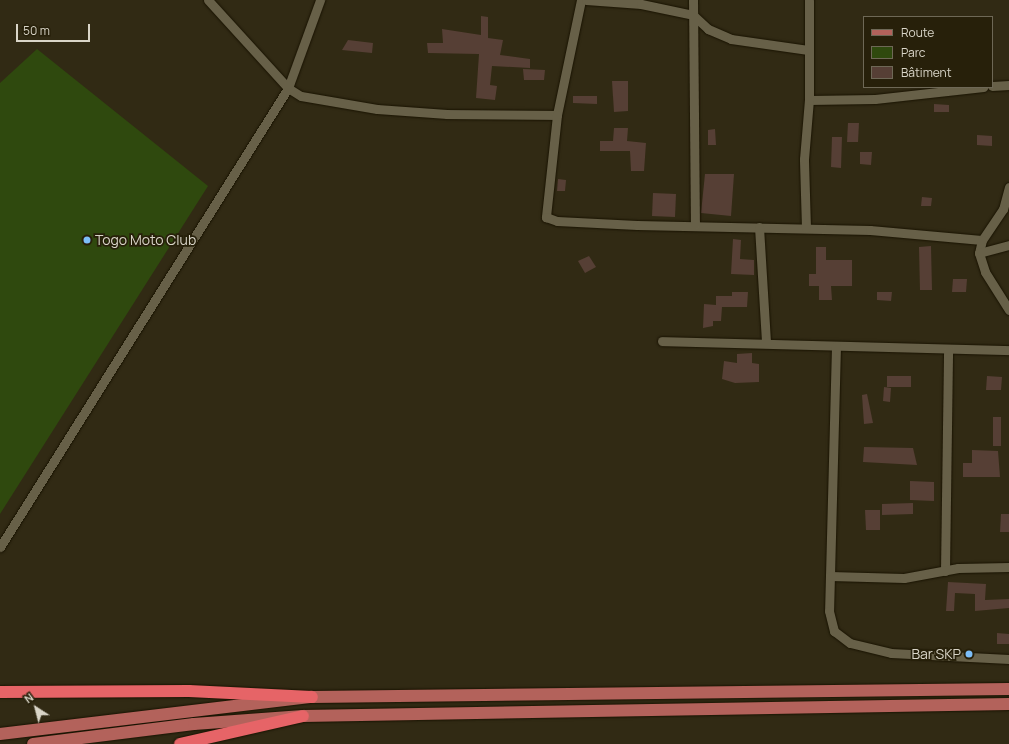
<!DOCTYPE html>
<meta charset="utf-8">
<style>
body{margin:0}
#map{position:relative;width:1009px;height:744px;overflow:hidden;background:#312a14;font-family:Manrope,sans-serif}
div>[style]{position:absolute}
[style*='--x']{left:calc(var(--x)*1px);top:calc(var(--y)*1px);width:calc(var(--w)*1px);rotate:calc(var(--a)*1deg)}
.green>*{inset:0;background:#2f490e}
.building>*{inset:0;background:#563f35}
.roads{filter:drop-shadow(0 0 1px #191301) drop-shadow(0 0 1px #191301)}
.minor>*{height:9px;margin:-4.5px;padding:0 4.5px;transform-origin:4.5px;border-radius:4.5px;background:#676048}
.major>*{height:12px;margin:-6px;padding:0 6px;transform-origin:6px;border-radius:6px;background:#b3625b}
.highway>*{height:12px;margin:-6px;padding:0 6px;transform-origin:6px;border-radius:6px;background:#e66467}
.dots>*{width:11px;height:11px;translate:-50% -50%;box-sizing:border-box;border:2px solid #27200a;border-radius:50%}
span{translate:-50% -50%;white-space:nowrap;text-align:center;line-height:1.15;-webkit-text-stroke:3.5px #27200a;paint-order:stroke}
.poi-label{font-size:14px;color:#d9d5c8}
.left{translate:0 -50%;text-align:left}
.right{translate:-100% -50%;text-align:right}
.legend{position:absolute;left:863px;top:16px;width:130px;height:72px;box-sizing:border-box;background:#27200a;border:1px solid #6e6856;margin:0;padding:5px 7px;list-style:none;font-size:12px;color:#d9d5c8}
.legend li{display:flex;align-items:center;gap:8px;height:20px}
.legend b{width:20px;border:1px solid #6e6856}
.north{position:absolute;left:16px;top:688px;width:40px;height:40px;-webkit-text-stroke:3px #27200a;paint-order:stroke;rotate:324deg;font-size:11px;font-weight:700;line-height:16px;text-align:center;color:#d9d5c8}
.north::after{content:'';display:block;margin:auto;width:14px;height:18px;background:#d9d5c8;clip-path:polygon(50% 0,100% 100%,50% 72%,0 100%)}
.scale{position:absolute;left:16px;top:24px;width:74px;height:18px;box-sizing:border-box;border:2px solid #d9d5c8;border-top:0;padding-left:5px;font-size:12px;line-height:14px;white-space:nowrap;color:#d9d5c8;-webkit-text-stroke:3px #27200a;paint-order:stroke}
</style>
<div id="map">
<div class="green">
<div style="clip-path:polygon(37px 49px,208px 186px,0 514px,0 83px)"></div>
</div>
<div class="building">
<div style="clip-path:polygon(481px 16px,488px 17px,488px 38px,503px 40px,500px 55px,530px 59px,530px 68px,492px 66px,490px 85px,497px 86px,495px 100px,476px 98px,479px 54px,428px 53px,427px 43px,443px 43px,442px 29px,481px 35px)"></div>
<div style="clip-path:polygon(348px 40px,373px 43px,372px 53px,342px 50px)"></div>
<div style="clip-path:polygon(523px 69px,545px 70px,544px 80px,524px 80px)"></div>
<div style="clip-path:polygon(612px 81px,628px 81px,628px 111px,614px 112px)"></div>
<div style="clip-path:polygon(573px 96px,597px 96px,597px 104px,573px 103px)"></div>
<div style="clip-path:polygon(934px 104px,949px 105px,949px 112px,934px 112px)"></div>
<div style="clip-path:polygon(848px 123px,859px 123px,858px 142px,847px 142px)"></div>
<div style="clip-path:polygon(614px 128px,628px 128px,627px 141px,646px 143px,644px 171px,631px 171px,630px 151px,600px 151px,600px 141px,613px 141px)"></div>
<div style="clip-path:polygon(715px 129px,716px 145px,708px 145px,708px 130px)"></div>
<div style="clip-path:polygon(977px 135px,992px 136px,992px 146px,977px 145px)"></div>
<div style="clip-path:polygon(832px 137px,842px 137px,841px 168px,831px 167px)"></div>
<div style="clip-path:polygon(860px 152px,872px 152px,871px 165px,860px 164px)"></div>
<div style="clip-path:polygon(705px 174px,734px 174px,731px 216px,701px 213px)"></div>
<div style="clip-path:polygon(558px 179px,566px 180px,565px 191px,557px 191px)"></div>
<div style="clip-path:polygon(653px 193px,676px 194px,675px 217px,652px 216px)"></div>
<div style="clip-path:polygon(922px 197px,932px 198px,931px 206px,921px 206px)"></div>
<div style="clip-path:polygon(733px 239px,741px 240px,740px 259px,754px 260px,754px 275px,731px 274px)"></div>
<div style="clip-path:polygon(931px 246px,932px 290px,920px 290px,919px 247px)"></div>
<div style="clip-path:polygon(816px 247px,826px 247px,826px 260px,852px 260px,852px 286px,831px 286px,832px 300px,819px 300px,819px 286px,809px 286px,809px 274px,816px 274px)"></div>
<div style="clip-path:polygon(589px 256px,596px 267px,585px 273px,578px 261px)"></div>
<div style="clip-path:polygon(953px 279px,967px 279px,966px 292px,952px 292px)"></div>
<div style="clip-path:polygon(732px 292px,748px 292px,747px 307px,722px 307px,721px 321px,713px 321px,713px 326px,703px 328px,704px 304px,716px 305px,716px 296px,732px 296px)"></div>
<div style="clip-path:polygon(877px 292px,892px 292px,891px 301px,877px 300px)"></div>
<div style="clip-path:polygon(752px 353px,752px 363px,759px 364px,759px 382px,735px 383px,722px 379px,724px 361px,737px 363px,737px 354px)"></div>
<div style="clip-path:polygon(887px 376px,911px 376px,911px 387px,887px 387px)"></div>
<div style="clip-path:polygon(987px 376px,1002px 377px,1001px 390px,986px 390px)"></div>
<div style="clip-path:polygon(884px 387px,891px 388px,890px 402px,883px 401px)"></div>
<div style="clip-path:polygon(867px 394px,873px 423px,864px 424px,862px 395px)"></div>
<div style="clip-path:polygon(993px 417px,1001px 417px,1001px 446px,993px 446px)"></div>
<div style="clip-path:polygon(864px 447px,913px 448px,917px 465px,863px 462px)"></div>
<div style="clip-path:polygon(972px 450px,998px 451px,1000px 477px,963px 477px,963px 463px,972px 463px)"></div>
<div style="clip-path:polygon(910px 481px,934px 482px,934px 501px,910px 500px)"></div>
<div style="clip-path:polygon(913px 503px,913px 514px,882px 515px,882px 504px)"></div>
<div style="clip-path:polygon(865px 510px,880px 510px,880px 530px,866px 530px)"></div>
<div style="clip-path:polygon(1001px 514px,1009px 514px,1009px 532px,1000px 532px)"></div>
<div style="clip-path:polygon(948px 582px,986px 584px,985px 600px,1009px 599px,1009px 608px,975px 611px,975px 594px,955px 593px,954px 611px,946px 611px)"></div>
<div style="clip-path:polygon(997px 633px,1009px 634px,1009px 644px,997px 644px)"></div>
</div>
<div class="roads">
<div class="minor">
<div style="--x:208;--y:0;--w:119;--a:47.7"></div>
<div style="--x:288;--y:88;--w:15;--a:32"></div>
<div style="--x:301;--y:96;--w:77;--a:9.7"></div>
<div style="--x:377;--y:109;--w:70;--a:4.1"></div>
<div style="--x:447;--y:114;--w:110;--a:0.5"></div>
<div style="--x:581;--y:0;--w:117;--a:101.8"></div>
<div style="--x:557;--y:115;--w:103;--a:96.2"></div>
<div style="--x:546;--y:217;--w:12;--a:20"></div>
<div style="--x:557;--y:221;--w:80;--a:2.9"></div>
<div style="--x:637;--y:225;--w:233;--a:1.2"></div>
<div style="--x:870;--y:230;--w:112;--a:5.1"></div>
<div style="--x:586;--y:0;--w:55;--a:4.2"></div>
<div style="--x:641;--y:4;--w:53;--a:11.9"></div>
<div style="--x:693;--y:15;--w:21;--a:43"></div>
<div style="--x:708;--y:29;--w:25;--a:23"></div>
<div style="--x:731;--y:39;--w:78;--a:8.1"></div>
<div style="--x:693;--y:0;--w:225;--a:89.5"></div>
<div style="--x:992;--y:86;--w:17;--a:-3"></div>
<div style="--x:809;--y:100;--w:66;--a:-0.9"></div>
<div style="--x:875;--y:99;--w:109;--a:-6.3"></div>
<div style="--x:1009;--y:187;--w:23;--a:105"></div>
<div style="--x:1003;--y:209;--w:37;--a:124"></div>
<div style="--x:982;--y:240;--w:13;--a:103"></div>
<div style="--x:979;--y:253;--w:20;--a:72"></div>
<div style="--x:985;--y:272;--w:45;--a:57.7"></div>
<div style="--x:759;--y:227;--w:115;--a:86.5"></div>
<div style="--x:806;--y:228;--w:69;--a:-91.7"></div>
<div style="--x:804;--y:159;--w:59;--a:-85.2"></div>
<div style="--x:809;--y:100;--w:100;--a:-90"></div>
<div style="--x:979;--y:253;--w:31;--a:-15"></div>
<div style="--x:662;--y:341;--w:347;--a:1.5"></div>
<div style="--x:836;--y:346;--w:265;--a:91.5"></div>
<div style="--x:829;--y:611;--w:21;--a:76"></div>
<div style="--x:834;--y:631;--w:20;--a:37"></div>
<div style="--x:850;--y:643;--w:42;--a:13.7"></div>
<div style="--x:891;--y:653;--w:118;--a:2.9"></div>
<div style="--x:0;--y:547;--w:542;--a:-57.89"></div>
<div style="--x:288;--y:88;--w:94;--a:-70"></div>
<div style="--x:945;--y:571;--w:221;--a:-89.2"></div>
<div style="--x:830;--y:576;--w:74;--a:1.5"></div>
<div style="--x:904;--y:578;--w:55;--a:-10.5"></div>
<div style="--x:958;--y:568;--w:51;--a:-1.1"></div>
</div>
<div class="major">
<div style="--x:0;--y:734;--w:314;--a:-6.8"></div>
<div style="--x:312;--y:697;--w:697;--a:-0.66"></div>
<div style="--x:33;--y:744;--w:162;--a:-7.1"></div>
<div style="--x:194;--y:724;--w:109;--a:-4.2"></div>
<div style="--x:303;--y:716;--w:706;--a:-0.97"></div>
</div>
<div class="highway">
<div style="--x:0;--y:692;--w:189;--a:-0.3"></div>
<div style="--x:189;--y:691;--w:123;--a:2.8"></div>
<div style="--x:180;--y:744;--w:126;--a:-12.8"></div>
</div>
</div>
<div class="dots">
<div style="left:87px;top:240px;background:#7cbef9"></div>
<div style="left:969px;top:654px;background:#7cbef9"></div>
</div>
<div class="poi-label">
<span class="left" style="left:95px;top:240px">Togo Moto Club</span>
<span class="right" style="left:961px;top:654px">Bar SKP</span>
</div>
<ul class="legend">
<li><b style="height:5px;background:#b3625b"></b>Route</li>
<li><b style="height:11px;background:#2f490e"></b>Parc</li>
<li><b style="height:11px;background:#563f35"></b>Bâtiment</li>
</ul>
<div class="north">N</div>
<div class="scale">50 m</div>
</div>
